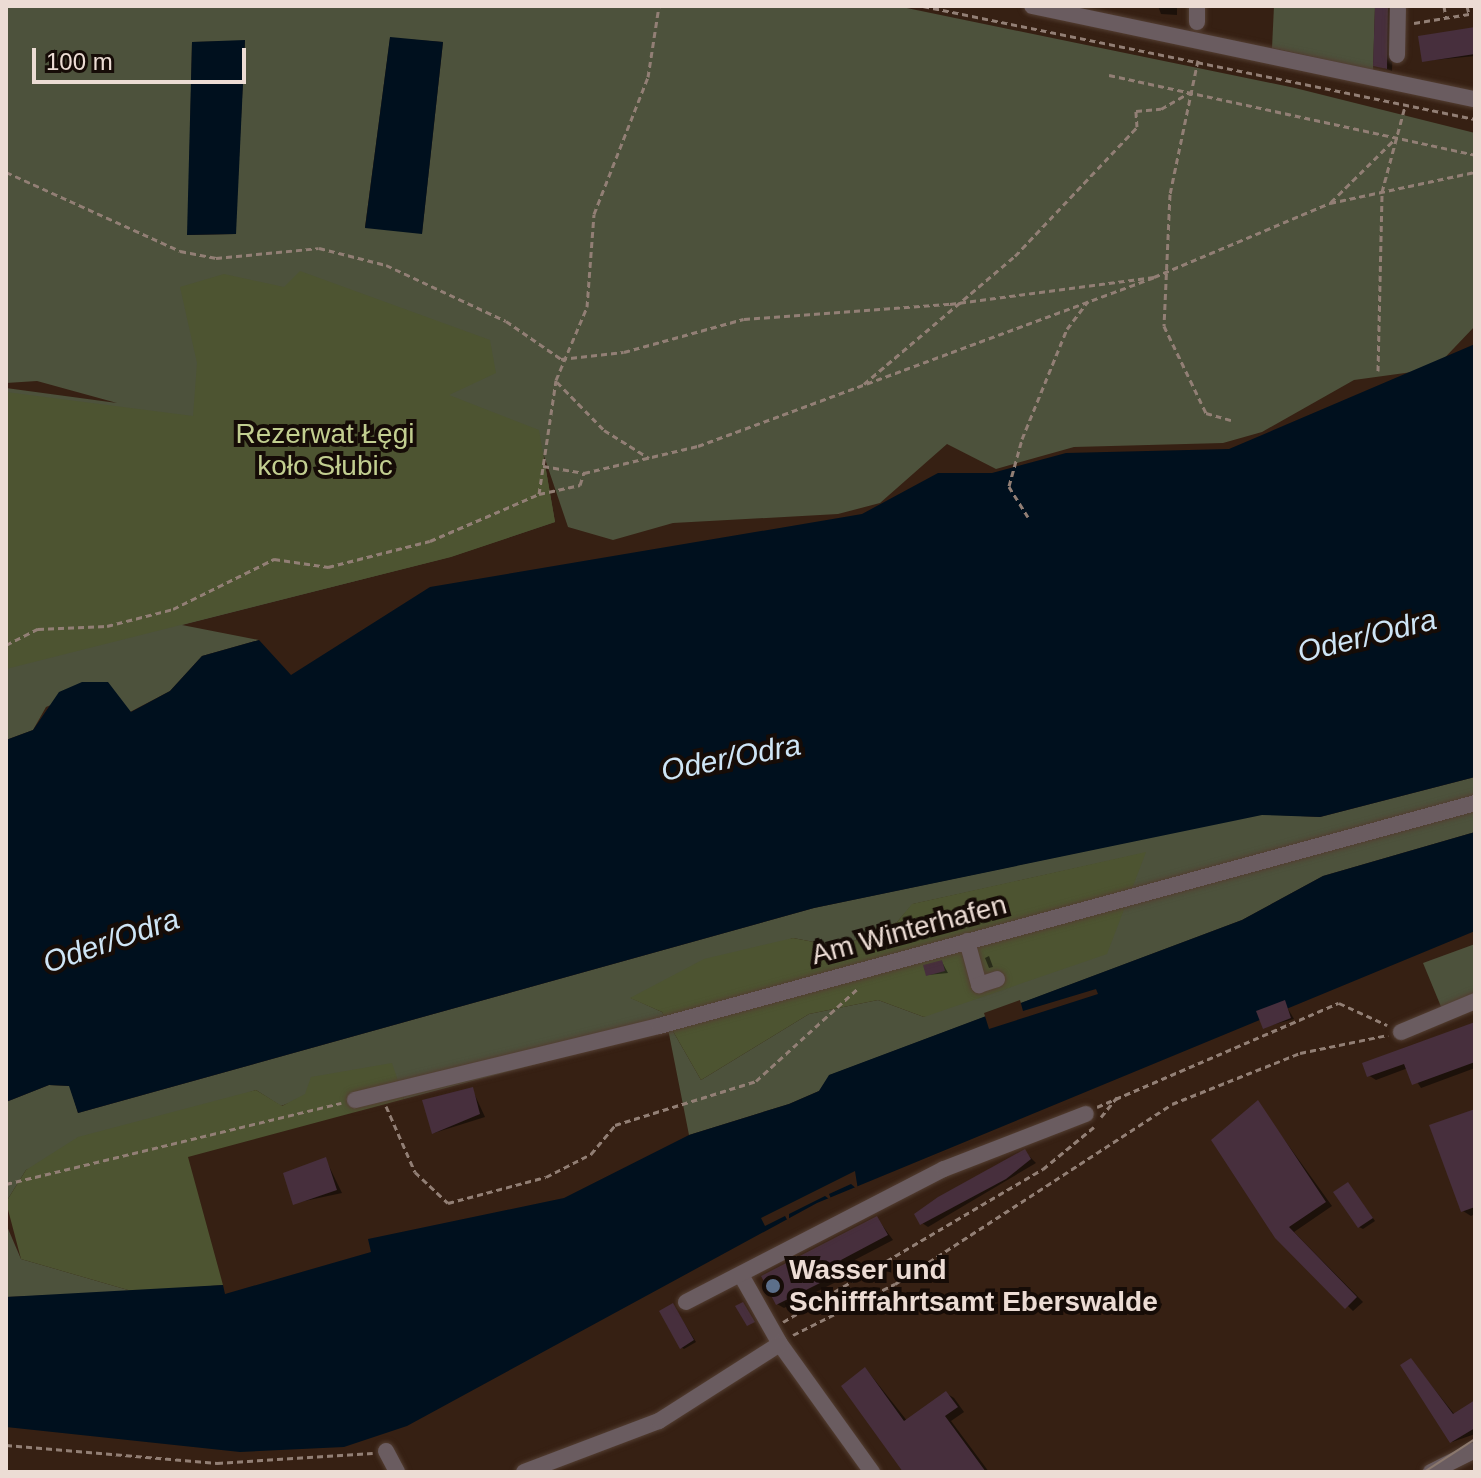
<!DOCTYPE html>
<meta charset="utf-8">
<style>
body{margin:0}
#map{position:relative;width:1481px;height:1478px;overflow:hidden;background:#362013;font-family:Helvetica,sans-serif}
div>[style]{position:absolute}
[style*='--x']{left:calc(var(--x)*1px);top:calc(var(--y)*1px);width:calc(var(--w)*1px);rotate:calc(var(--a)*1deg)}
.green>*{inset:0;background:#4d523c}
.forest>*{inset:0;background:#4d5431}
.water>*{inset:0;background:#00101e}
.pier>*{inset:0;background:#362013}
.shadow>*{inset:0;background:#0007}
.building>*{inset:0;background:#472f3d}
.path>*{height:3px;margin-top:-1.5px;transform-origin:0;background:repeating-linear-gradient(90deg,#927f75 0 6px,transparent 0 10px)}
.roads{filter:drop-shadow(0 0 2px #533e32) drop-shadow(0 0 2px #533e32)}
.minor>*{height:16px;margin:-8px;padding:0 8px;transform-origin:8px;border-radius:8px;background:#6a5c60}
.tram>*{height:2px;margin:-1px;padding:0 1px;transform-origin:1px;border-radius:1px;background:#8b786d}
.dots>*{width:22px;height:22px;translate:-50% -50%;box-sizing:border-box;border:4px solid #160c07;border-radius:50%}
span{translate:-50% -50%;white-space:nowrap;text-align:center;line-height:1.15;-webkit-text-stroke:8px #160c07;paint-order:stroke}
.park-label{font-size:28px;color:#c2ce90}
.street-label{font-size:28px;color:#ecdcd4}
.poi-label{font-size:28px;color:#ecdcd4;font-weight:700}
.left{translate:0 -50%;text-align:left}
.water-label{font-size:30px;color:#cee5f6;font-style:italic}
.frame{position:absolute;inset:0;border:8px solid #ecdcd4;pointer-events:none}
.scale{position:absolute;left:32px;top:48px;width:214px;height:36px;box-sizing:border-box;border:4px solid #ecdcd4;border-top:0;padding-left:10px;font-size:24px;line-height:28px;white-space:nowrap;color:#ecdcd4;-webkit-text-stroke:6px #160c07;paint-order:stroke}
</style>
<div id="map">
<div class="green">
<div style="clip-path:polygon(evenodd,6px 6px,897px 6px,1295px 88px,1475px 133px,1475px 326px,1434px 369px,1354px 380px,1262px 432px,1223px 443px,1074px 447px,996px 469px,947px 444px,880px 503px,838px 514px,673px 523px,613px 540px,568px 527px,543px 453px,555px 522px,450px 557px,182px 625px,259px 640px,202px 656px,170px 691px,130px 712px,107px 682px,46px 707px,33px 730px,6px 740px,6px 388px,117px 403px,37px 381px,6px 383px,6px 6px,390px 38px,443px 42px,422px 233px,365px 227px,390px 38px,6px 6px,245px 41px,235px 234px,188px 235px,192px 42px,245px 41px)"></div>
<div style="clip-path:polygon(1274px 6px,1375px 6px,1373px 70px,1272px 48px)"></div>
<div style="clip-path:polygon(evenodd,1475px 777px,1475px 832px,1323px 876px,1242px 920px,830px 1075px,819px 1091px,789px 1104px,689px 1135px,668px 1029px,404px 1099px,391px 1064px,281px 1106px,256px 1090px,26px 1170px,6px 1202px,6px 1102px,49px 1085px,70px 1086px,78px 1113px,814px 908px,1262px 814px,1320px 817px,1475px 777px,1145px 853px,924px 1017px,878px 1000px,809px 1014px,701px 1080px,662px 1012px,631px 998px,793px 938px,840px 947px,897px 922px,913px 904px,1145px 853px)"></div>
<div style="clip-path:polygon(1475px 944px,1475px 996px,1442px 1009px,1423px 963px)"></div>
<div style="clip-path:polygon(6px 1224px,21px 1259px,135px 1292px,6px 1297px)"></div>
</div>
<div class="forest">
<div style="clip-path:polygon(300px 271px,490px 340px,496px 373px,449px 395px,539px 430px,555px 522px,451px 557px,6px 669px,6px 392px,193px 416px,197px 363px,180px 287px,224px 274px,284px 287px)"></div>
<div style="clip-path:polygon(1146px 852px,1107px 954px,924px 1017px,878px 1000px,809px 1014px,701px 1080px,662px 1012px,630px 998px,704px 959px,793px 938px,840px 947px,897px 922px,912px 904px)"></div>
<div style="clip-path:polygon(392px 1063px,404px 1099px,188px 1157px,223px 1285px,135px 1292px,21px 1259px,6px 1202px,26px 1170px,78px 1137px,256px 1090px,282px 1106px,305px 1094px,311px 1077px)"></div>
</div>
<div class="water">
<div style="clip-path:polygon(390px 37px,443px 42px,422px 234px,365px 228px)"></div>
<div style="clip-path:polygon(245px 40px,236px 234px,187px 235px,192px 42px)"></div>
<div style="clip-path:polygon(1475px 344px,1475px 777px,1320px 817px,1262px 815px,814px 908px,78px 1113px,69px 1086px,49px 1085px,6px 1102px,6px 740px,33px 730px,59px 692px,82px 682px,108px 682px,131px 712px,170px 691px,202px 656px,259px 640px,291px 675px,430px 587px,862px 514px,938px 473px,992px 473px,1066px 453px,1229px 449px)"></div>
<div style="clip-path:polygon(1475px 832px,1475px 931px,817px 1203px,407px 1426px,344px 1447px,240px 1452px,6px 1427px,6px 1297px,223px 1285px,225px 1294px,371px 1252px,368px 1239px,564px 1198px,689px 1135px,789px 1104px,819px 1091px,829px 1075px,1242px 920px,1323px 876px)"></div>
</div>
<div class="pier">
<div style="clip-path:polygon(1096px 989px,1098px 994px,989px 1029px,984px 1013px,1020px 1000px,1023px 1011px)"></div>
<div style="clip-path:polygon(855px 1171px,858px 1190px,851px 1184px,829px 1194px,832px 1201px,825px 1196px,789px 1214px,789px 1223px,785px 1216px,765px 1226px,761px 1218px)"></div>
</div>
<div class="shadow">
<div style="clip-path:polygon(1158px 6px,1177px 6px,1177px 15px,1161px 14px)"></div>
<div style="clip-path:polygon(1377px 6px,1394px 6px,1392px 71px,1375px 65px)"></div>
<div style="clip-path:polygon(1475px 27px,1475px 56px,1424px 61px)"></div>
<div style="clip-path:polygon(989px 956px,993px 967px,989px 968px,985px 958px)"></div>
<div style="clip-path:polygon(942px 962px,948px 973px,928px 975px)"></div>
<div style="clip-path:polygon(1284px 1002px,1294px 1019px,1265px 1027px)"></div>
<div style="clip-path:polygon(1475px 1024px,1475px 1068px,1421px 1088px,1408px 1068px,1376px 1080px,1368px 1075px)"></div>
<div style="clip-path:polygon(472px 1089px,485px 1117px,434px 1133px)"></div>
<div style="clip-path:polygon(1258px 1103px,1332px 1206px,1294px 1232px,1363px 1302px,1353px 1311px,1276px 1236px)"></div>
<div style="clip-path:polygon(1475px 1111px,1475px 1214px,1471px 1216px,1463px 1211px)"></div>
<div style="clip-path:polygon(1025px 1152px,1036px 1163px,928px 1227px,922px 1223px)"></div>
<div style="clip-path:polygon(326px 1160px,342px 1193px,295px 1203px)"></div>
<div style="clip-path:polygon(1348px 1184px,1375px 1221px,1363px 1229px,1359px 1227px)"></div>
<div style="clip-path:polygon(877px 1218px,893px 1240px,847px 1264px,852px 1274px,784px 1308px,777px 1304px)"></div>
<div style="clip-path:polygon(673px 1305px,696px 1342px,684px 1349px,681px 1347px)"></div>
<div style="clip-path:polygon(1411px 1360px,1455px 1415px,1475px 1402px,1475px 1434px,1452px 1442px)"></div>
<div style="clip-path:polygon(866px 1369px,908px 1422px,946px 1393px,954px 1398px,964px 1412px,951px 1421px,989px 1472px,906px 1472px)"></div>
</div>
<div class="building">
<div style="clip-path:polygon(1375px 6px,1388px 6px,1387px 69px,1373px 66px)"></div>
<div style="clip-path:polygon(1475px 27px,1475px 54px,1422px 62px,1418px 36px)"></div>
<div style="clip-path:polygon(942px 960px,945px 971px,926px 976px,923px 965px)"></div>
<div style="clip-path:polygon(1285px 1000px,1291px 1018px,1263px 1029px,1256px 1011px)"></div>
<div style="clip-path:polygon(1475px 1022px,1475px 1062px,1412px 1085px,1404px 1064px,1367px 1077px,1362px 1063px)"></div>
<div style="clip-path:polygon(473px 1087px,480px 1114px,432px 1134px,422px 1100px)"></div>
<div style="clip-path:polygon(1258px 1100px,1326px 1202px,1289px 1227px,1357px 1297px,1345px 1309px,1275px 1238px,1211px 1140px)"></div>
<div style="clip-path:polygon(1475px 1109px,1475px 1207px,1461px 1212px,1429px 1125px)"></div>
<div style="clip-path:polygon(1025px 1149px,1031px 1159px,1006px 1179px,920px 1225px,914px 1214px,938px 1197px)"></div>
<div style="clip-path:polygon(326px 1157px,337px 1190px,293px 1205px,283px 1173px)"></div>
<div style="clip-path:polygon(1348px 1182px,1373px 1218px,1358px 1228px,1333px 1192px)"></div>
<div style="clip-path:polygon(877px 1216px,888px 1235px,841px 1260px,846px 1270px,776px 1305px,761px 1276px)"></div>
<div style="clip-path:polygon(743px 1302px,755px 1322px,747px 1326px,735px 1306px)"></div>
<div style="clip-path:polygon(673px 1303px,694px 1340px,680px 1349px,659px 1311px)"></div>
<div style="clip-path:polygon(1411px 1358px,1453px 1414px,1475px 1400px,1475px 1428px,1450px 1443px,1400px 1365px)"></div>
<div style="clip-path:polygon(865px 1367px,904px 1421px,946px 1391px,958px 1407px,945px 1416px,986px 1472px,903px 1472px,841px 1386px)"></div>
</div>
<div class="path">
<div style="--x:923;--y:6;--w:563;--a:11.57"></div>
<div style="--x:1444;--y:6;--w:12;--a:81"></div>
<div style="--x:1467;--y:6;--w:8;--a:76"></div>
<div style="--x:1414;--y:23;--w:62;--a:-9.3"></div>
<div style="--x:1198;--y:60;--w:137;--a:101.8"></div>
<div style="--x:1170;--y:194;--w:132;--a:92.6"></div>
<div style="--x:1164;--y:326;--w:97;--a:64.2"></div>
<div style="--x:1206;--y:413;--w:26;--a:16"></div>
<div style="--x:1109;--y:75;--w:375;--a:12.3"></div>
<div style="--x:6;--y:172;--w:191;--a:24.4"></div>
<div style="--x:180;--y:251;--w:37;--a:11"></div>
<div style="--x:216;--y:258;--w:103;--a:-5.5"></div>
<div style="--x:319;--y:248;--w:69;--a:14.2"></div>
<div style="--x:386;--y:265;--w:132;--a:25"></div>
<div style="--x:506;--y:321;--w:67;--a:34.6"></div>
<div style="--x:561;--y:359;--w:63;--a:-6.3"></div>
<div style="--x:624;--y:352;--w:124;--a:-15.4"></div>
<div style="--x:744;--y:319;--w:207;--a:-4.2"></div>
<div style="--x:950;--y:304;--w:206;--a:-7.5"></div>
<div style="--x:1331;--y:202;--w:91;--a:-44.6"></div>
<div style="--x:1378;--y:371;--w:179;--a:-88.7"></div>
<div style="--x:1382;--y:192;--w:89;--a:-75"></div>
<div style="--x:557;--y:382;--w:67;--a:45.6"></div>
<div style="--x:604;--y:430;--w:53;--a:31.9"></div>
<div style="--x:864;--y:384;--w:198;--a:-40.3"></div>
<div style="--x:1015;--y:256;--w:178;--a:-46.6"></div>
<div style="--x:1137;--y:127;--w:16;--a:-94"></div>
<div style="--x:1136;--y:111;--w:25;--a:-5"></div>
<div style="--x:1161;--y:109;--w:32;--a:-30"></div>
<div style="--x:543;--y:466;--w:42;--a:9.7"></div>
<div style="--x:584;--y:473;--w:117;--a:-13.3"></div>
<div style="--x:698;--y:446;--w:486;--a:-20.3"></div>
<div style="--x:1154;--y:277;--w:191;--a:-22.8"></div>
<div style="--x:1330;--y:203;--w:148;--a:-12.1"></div>
<div style="--x:539;--y:494;--w:115;--a:-81.5"></div>
<div style="--x:556;--y:380;--w:79;--a:-67"></div>
<div style="--x:587;--y:307;--w:93;--a:-85.7"></div>
<div style="--x:594;--y:214;--w:147;--a:-68.5"></div>
<div style="--x:648;--y:77;--w:72;--a:-81.2"></div>
<div style="--x:1028;--y:517;--w:36;--a:-122"></div>
<div style="--x:1009;--y:486;--w:49;--a:-74.5"></div>
<div style="--x:1022;--y:439;--w:119;--a:-67.8"></div>
<div style="--x:1067;--y:329;--w:35;--a:-53"></div>
<div style="--x:6;--y:645;--w:36;--a:-27"></div>
<div style="--x:38;--y:629;--w:69;--a:-2.5"></div>
<div style="--x:107;--y:626;--w:68;--a:-14.4"></div>
<div style="--x:173;--y:609;--w:113;--a:-26.3"></div>
<div style="--x:274;--y:559;--w:55;--a:8.4"></div>
<div style="--x:328;--y:567;--w:105;--a:-14.3"></div>
<div style="--x:430;--y:541;--w:119;--a:-23.3"></div>
<div style="--x:539;--y:494;--w:42;--a:-12.4"></div>
<div style="--x:580;--y:485;--w:13;--a:-72"></div>
<div style="--x:386;--y:1106;--w:72;--a:66.3"></div>
<div style="--x:415;--y:1172;--w:45;--a:43.2"></div>
<div style="--x:448;--y:1203;--w:101;--a:-14.9"></div>
<div style="--x:546;--y:1177;--w:51;--a:-27.1"></div>
<div style="--x:591;--y:1154;--w:38;--a:-50"></div>
<div style="--x:615;--y:1125;--w:148;--a:-17.3"></div>
<div style="--x:756;--y:1081;--w:137;--a:-42.3"></div>
<div style="--x:1097;--y:1107;--w:263;--a:-23.3"></div>
<div style="--x:1339;--y:1003;--w:53;--a:24.6"></div>
<div style="--x:1101;--y:1117;--w:28;--a:-51"></div>
<div style="--x:6;--y:1184;--w:345;--a:-13.6"></div>
<div style="--x:783;--y:1322;--w:302;--a:-30.5"></div>
<div style="--x:1043;--y:1169;--w:66;--a:-39.5"></div>
<div style="--x:793;--y:1335;--w:114;--a:-26.6"></div>
<div style="--x:895;--y:1284;--w:330;--a:-33"></div>
<div style="--x:1172;--y:1104;--w:138;--a:-21.7"></div>
<div style="--x:1300;--y:1053;--w:90;--a:-11.6"></div>
<div style="--x:6;--y:1445;--w:212;--a:4.9"></div>
<div style="--x:217;--y:1463;--w:156;--a:-3.7"></div>
</div>
<div class="roads">
<div class="minor">
<div style="--x:1032;--y:6;--w:453;--a:11.9"></div>
<div style="--x:1197;--y:22;--w:16;--a:-90"></div>
<div style="--x:1397;--y:55;--w:46;--a:-88.8"></div>
<div style="--x:967;--y:941;--w:46;--a:74.7"></div>
<div style="--x:979;--y:985;--w:19;--a:-18"></div>
<div style="--x:1401;--y:1032;--w:80;--a:-22.7"></div>
<div style="--x:355;--y:1100;--w:313;--a:-13.7"></div>
<div style="--x:659;--y:1026;--w:846;--a:-15.28"></div>
<div style="--x:741;--y:1275;--w:79;--a:60.5"></div>
<div style="--x:780;--y:1344;--w:158;--a:54.3"></div>
<div style="--x:686;--y:1302;--w:290;--a:-27.3"></div>
<div style="--x:944;--y:1169;--w:152;--a:-21.2"></div>
<div style="--x:386;--y:1451;--w:24;--a:62"></div>
<div style="--x:524;--y:1472;--w:144;--a:-20.7"></div>
<div style="--x:659;--y:1421;--w:143;--a:-32.5"></div>
<div style="--x:1431;--y:1472;--w:49;--a:-26.6"></div>
</div>
</div>
<div class="tram">
<div style="--x:1424;--y:1472;--w:61;--a:-32.9"></div>
</div>
<div class="dots">
<div style="left:773px;top:1286px;background:#5c6f8a"></div>
</div>
<div class="park-label">
<span style="left:325px;top:450px">Rezerwat Łęgi<br>koło Słubic</span>
</div>
<div class="street-label">
<span style="left:909px;top:930px;rotate:-15deg">Am Winterhafen</span>
</div>
<div class="poi-label">
<span class="left" style="left:789px;top:1286px">Wasser und<br>Schifffahrtsamt Eberswalde</span>
</div>
<div class="water-label">
<span style="left:1367px;top:636px;rotate:-14deg">Oder/Odra</span>
<span style="left:731px;top:758px;rotate:-11deg">Oder/Odra</span>
<span style="left:111px;top:941px;rotate:-19deg">Oder/Odra</span>
</div>
<div class="frame"></div>
<div class="scale">100 m</div>
</div>
